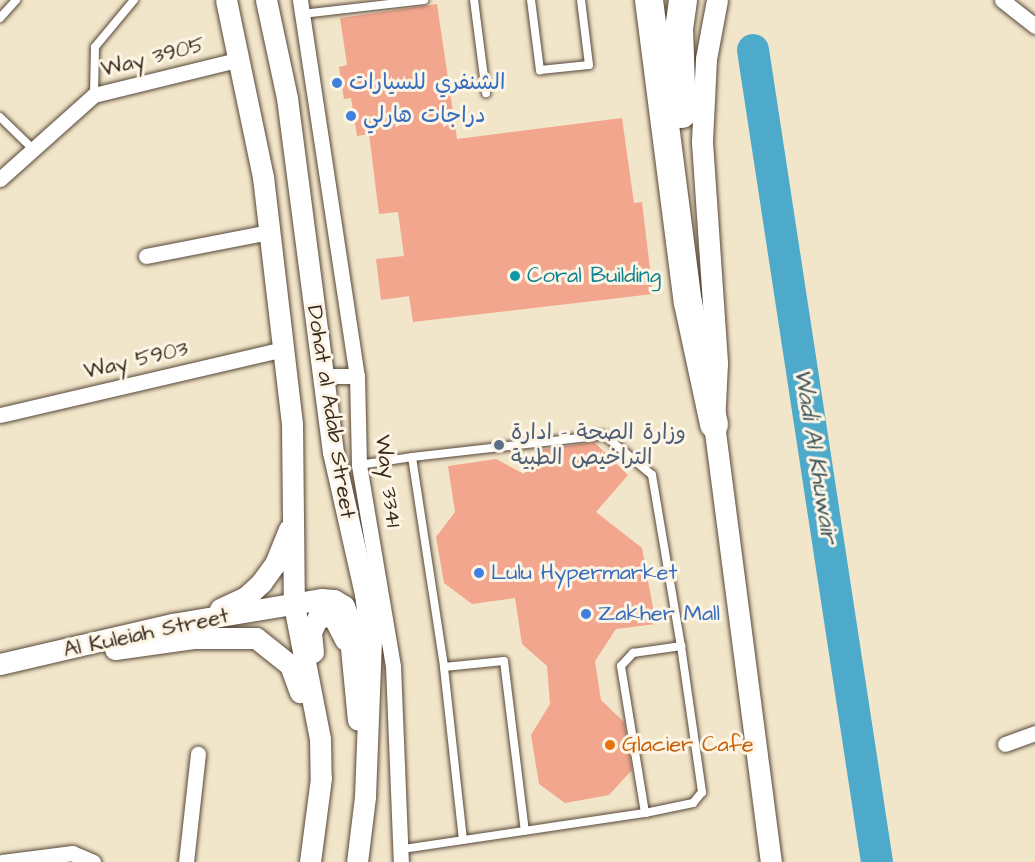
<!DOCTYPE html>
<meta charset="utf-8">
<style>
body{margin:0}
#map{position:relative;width:1035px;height:862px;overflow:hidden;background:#f2e6ca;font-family:"Architects Daughter","Playpen Sans Arabic",sans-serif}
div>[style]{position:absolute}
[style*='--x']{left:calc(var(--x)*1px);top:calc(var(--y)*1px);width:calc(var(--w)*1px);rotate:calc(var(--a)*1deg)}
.river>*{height:32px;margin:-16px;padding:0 16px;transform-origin:16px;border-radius:16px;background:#4daacb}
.building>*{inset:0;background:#f2a68d}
.roads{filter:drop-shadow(0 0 2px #564638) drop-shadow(0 0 2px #564638)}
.lane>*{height:8px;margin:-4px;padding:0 4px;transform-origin:4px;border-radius:4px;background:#fff}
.street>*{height:15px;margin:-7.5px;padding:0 7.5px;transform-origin:7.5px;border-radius:7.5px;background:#fff}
.secondary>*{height:21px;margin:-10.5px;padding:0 10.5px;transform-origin:10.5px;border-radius:10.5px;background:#fff}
.highway>*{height:28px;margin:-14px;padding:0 14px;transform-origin:14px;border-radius:14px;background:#fff}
.dots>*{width:16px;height:16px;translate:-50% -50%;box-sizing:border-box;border:3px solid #fcf5e5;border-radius:50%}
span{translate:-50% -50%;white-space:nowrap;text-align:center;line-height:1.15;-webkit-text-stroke:6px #fcf5e5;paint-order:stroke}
.street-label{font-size:22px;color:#3b2a1e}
.shop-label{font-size:22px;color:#366cbe}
.left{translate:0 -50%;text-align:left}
.culture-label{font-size:22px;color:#0d838f}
.service-label{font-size:22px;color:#4e5e75}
.food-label{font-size:22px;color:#c56008}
.water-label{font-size:24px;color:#41575b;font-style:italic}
</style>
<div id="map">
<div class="river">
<div style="--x:753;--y:50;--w:821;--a:81.32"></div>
</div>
<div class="building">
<div style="clip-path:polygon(437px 4px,457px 139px,622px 118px,634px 203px,642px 202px,653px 294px,413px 322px,409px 296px,381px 300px,376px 259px,404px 256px,398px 212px,379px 214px,369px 134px,357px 136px,351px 98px,344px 99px,339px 67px,347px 65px,340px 18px)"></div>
<div style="clip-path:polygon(594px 442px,628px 475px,596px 512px,642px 548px,656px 624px,616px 629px,595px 661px,601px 700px,624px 722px,632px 770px,609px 795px,565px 803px,539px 784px,531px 735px,550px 704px,547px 666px,522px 644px,515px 598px,472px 604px,444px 583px,436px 537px,455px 512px,448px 466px,496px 459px,524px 474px,540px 450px)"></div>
</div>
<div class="roads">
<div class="lane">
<div style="--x:474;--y:0;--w:94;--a:82.6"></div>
<div style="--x:531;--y:0;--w:71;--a:82.7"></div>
<div style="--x:540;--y:70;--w:49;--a:-5.8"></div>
<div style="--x:589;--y:65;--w:65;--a:-97"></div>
<div style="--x:302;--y:14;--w:123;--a:-6.5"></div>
<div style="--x:0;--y:18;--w:24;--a:-48"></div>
<div style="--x:94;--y:95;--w:48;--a:-88.8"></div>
<div style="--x:95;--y:47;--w:61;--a:-50.3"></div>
<div style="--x:0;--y:117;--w:46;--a:44.1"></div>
<div style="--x:412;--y:457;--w:193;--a:-6.5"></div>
<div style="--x:604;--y:435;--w:62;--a:39.8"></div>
<div style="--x:652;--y:475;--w:173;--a:80.4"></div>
<div style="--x:359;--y:465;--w:54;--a:-8.6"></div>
<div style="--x:412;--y:457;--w:212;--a:81.3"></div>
<div style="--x:463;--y:840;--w:174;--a:-96.3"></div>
<div style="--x:444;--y:667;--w:60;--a:-5.7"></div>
<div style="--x:504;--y:661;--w:171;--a:83"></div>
<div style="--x:403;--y:849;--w:245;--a:-8.5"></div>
<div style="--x:645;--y:813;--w:149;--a:-99.3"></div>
<div style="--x:621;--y:666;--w:18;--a:-47"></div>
<div style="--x:633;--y:653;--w:49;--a:-8.3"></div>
<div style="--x:681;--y:646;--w:148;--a:81.8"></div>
<div style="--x:702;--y:792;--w:14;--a:129"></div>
<div style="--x:693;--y:803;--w:49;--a:168.2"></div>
</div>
<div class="street">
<div style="--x:300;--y:0;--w:380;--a:81.4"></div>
<div style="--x:357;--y:376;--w:89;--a:88.7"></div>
<div style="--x:359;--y:465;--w:204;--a:80.4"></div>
<div style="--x:393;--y:666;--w:196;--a:87.7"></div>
<div style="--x:1002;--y:0;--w:42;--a:38.2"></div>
<div style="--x:0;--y:179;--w:126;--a:-41.8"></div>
<div style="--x:94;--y:95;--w:151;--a:-13.8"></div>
<div style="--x:146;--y:256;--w:125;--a:-11"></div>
<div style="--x:322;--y:376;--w:35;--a:0"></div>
<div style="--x:0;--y:415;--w:291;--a:-13.1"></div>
<div style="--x:1005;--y:744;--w:32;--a:-20"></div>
<div style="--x:2;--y:862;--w:71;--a:-7.3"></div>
<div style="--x:72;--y:853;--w:23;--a:23"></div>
<div style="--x:186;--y:862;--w:109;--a:-83.7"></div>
</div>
<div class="secondary">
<div style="--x:226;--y:0;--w:181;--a:78.2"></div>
<div style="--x:263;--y:177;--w:248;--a:83.3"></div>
<div style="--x:292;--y:423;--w:182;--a:89.4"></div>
<div style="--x:294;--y:605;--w:136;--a:79"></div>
<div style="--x:320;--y:739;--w:39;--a:89"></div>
<div style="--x:321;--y:778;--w:85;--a:97.5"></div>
<div style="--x:266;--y:0;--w:100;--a:77.9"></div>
<div style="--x:287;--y:98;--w:357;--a:82.6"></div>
<div style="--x:333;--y:452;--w:146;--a:77.3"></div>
<div style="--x:365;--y:594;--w:46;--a:82.6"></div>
<div style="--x:371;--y:640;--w:157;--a:92.2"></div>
<div style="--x:365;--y:797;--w:65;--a:97"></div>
<div style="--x:717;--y:0;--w:60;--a:100.6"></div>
<div style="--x:706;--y:59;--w:83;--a:92.8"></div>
<div style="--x:702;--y:142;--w:222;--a:86.1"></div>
<div style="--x:717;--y:363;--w:61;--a:92.8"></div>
<div style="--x:714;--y:424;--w:442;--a:82.6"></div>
<div style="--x:220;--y:609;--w:29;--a:-25"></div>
<div style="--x:246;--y:597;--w:21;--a:-43"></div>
<div style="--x:261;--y:583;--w:24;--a:-54"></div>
<div style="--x:275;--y:564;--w:37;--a:-68"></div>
<div style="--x:115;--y:649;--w:79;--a:-8"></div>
<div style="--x:193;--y:638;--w:63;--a:0"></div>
<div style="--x:256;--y:638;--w:43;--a:38.5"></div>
<div style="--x:290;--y:665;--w:29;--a:70"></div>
<div style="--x:313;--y:652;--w:20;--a:-96"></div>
<div style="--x:311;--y:632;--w:17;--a:-65"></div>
<div style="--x:318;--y:617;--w:15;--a:-4"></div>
<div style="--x:333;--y:616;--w:27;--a:63"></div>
<div style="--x:0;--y:664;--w:177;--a:-13.1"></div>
<div style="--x:172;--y:624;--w:151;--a:-9.5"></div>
<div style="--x:321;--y:599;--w:13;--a:4"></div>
<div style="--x:334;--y:600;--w:12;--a:31"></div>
<div style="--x:344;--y:606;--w:12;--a:70"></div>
<div style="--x:348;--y:617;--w:103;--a:84.5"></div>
</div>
<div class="highway">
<div style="--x:649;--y:0;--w:305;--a:82.7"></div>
<div style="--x:688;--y:303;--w:124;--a:77.9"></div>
<div style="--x:682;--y:114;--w:85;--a:-92"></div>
<div style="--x:679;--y:29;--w:29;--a:-82"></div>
</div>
</div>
<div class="dots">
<div style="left:337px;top:83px;background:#3f7fe0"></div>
<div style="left:351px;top:116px;background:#3f7fe0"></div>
<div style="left:515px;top:276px;background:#0f9aa8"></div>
<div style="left:499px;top:445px;background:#5c6f8a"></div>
<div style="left:479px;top:573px;background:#3f7fe0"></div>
<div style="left:586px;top:614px;background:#3f7fe0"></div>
<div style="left:610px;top:745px;background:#e8710a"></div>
</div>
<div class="street-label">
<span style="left:153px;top:57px;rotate:-14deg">Way 3905</span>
<span style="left:136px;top:360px;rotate:-13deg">Way 5903</span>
<span style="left:331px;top:412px;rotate:81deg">Dohat al Adab Street</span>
<span style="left:388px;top:481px;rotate:83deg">Way 3341</span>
<span style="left:146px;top:633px;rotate:-12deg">Al Kuleiah Street</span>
</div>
<div class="shop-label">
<span class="left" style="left:349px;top:83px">الشنفري للسيارات</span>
<span class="left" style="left:363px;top:116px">دراجات هارلي</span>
<span class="left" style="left:491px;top:573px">Lulu Hypermarket</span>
<span class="left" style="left:598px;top:614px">Zakher Mall</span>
</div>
<div class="culture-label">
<span class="left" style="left:527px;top:276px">Coral Building</span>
</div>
<div class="service-label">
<span class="left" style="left:511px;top:445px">وزارة الصحة - ادارة<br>التراخيص الطبية</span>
</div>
<div class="food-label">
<span class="left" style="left:622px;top:745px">Glacier Cafe</span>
</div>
<div class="water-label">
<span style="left:815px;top:456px;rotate:81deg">Wadi Al Khuwair</span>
</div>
</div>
